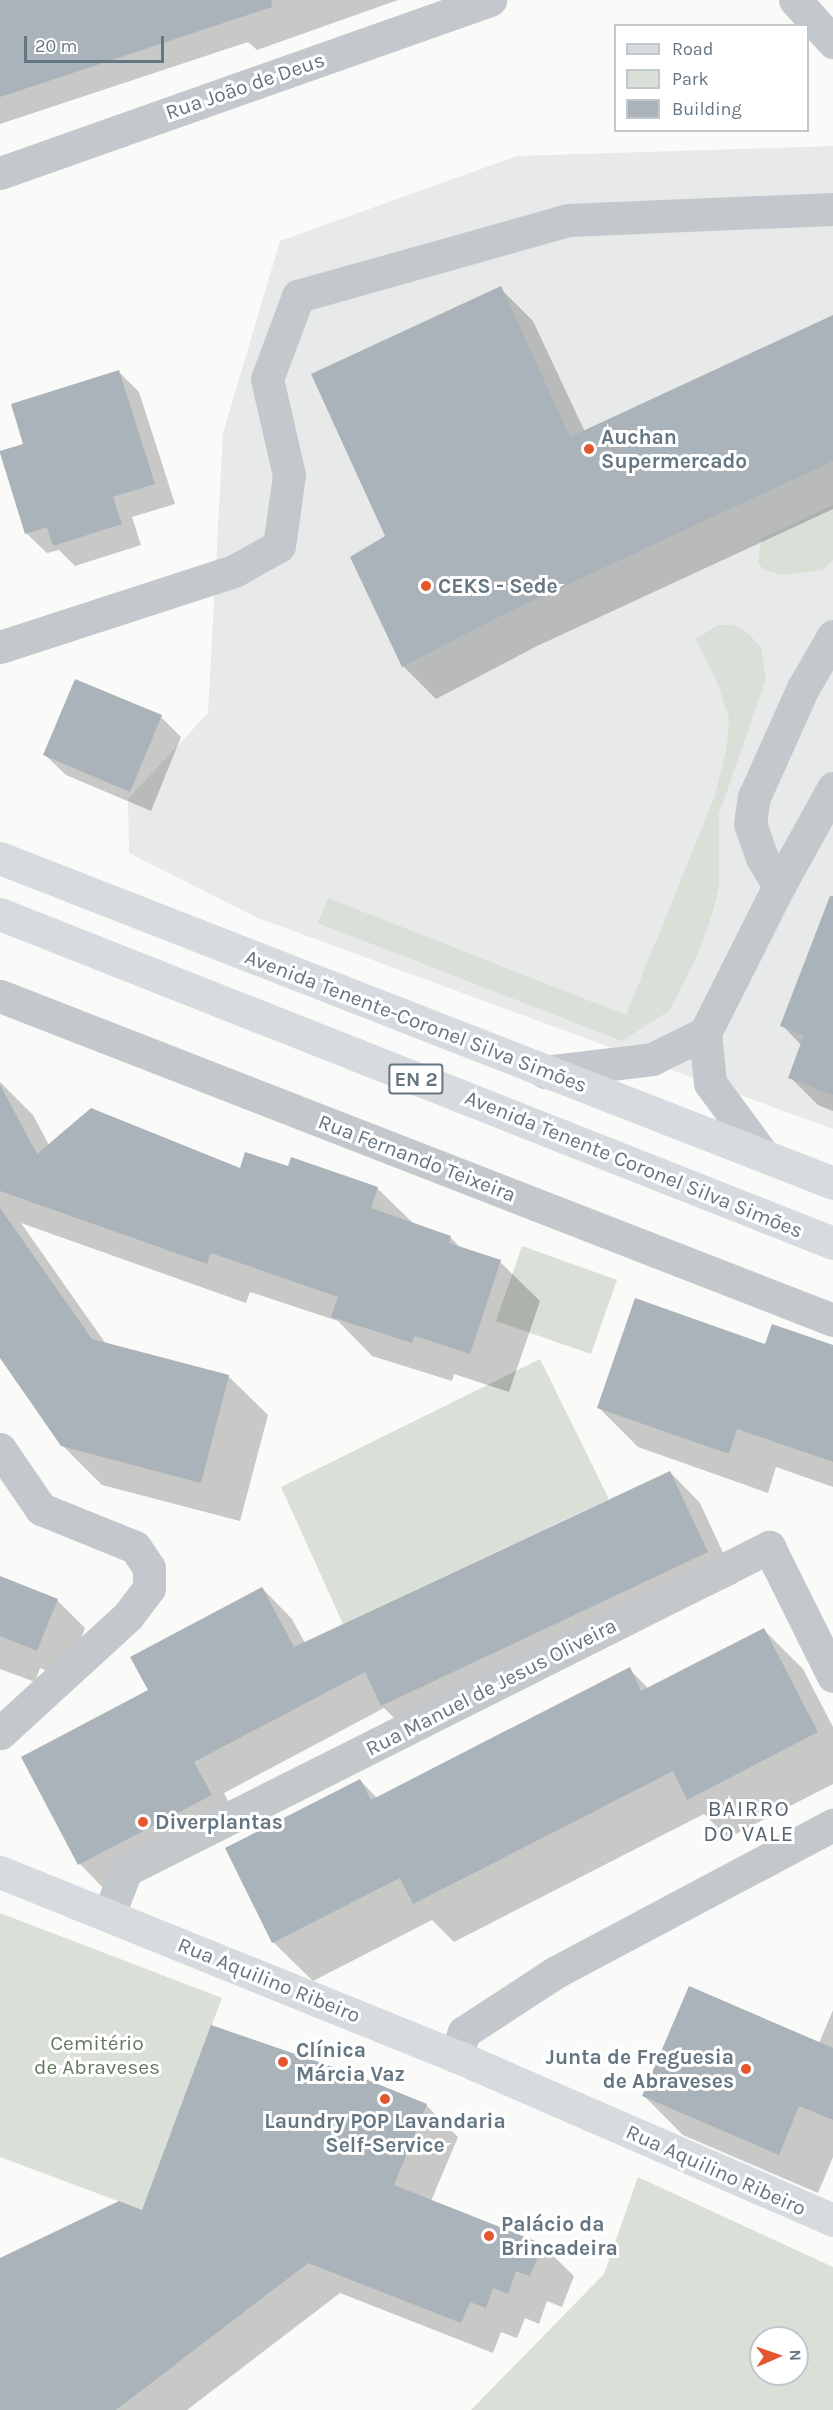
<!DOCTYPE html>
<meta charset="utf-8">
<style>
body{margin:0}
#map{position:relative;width:833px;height:2410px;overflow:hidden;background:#fafaf8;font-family:Karla,sans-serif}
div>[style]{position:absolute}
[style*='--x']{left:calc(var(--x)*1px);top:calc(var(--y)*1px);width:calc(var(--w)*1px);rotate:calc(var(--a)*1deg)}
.built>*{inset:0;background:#e8e9e9}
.green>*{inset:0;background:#dadfd7}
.shadow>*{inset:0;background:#0003}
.building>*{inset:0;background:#aab3b9}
.street>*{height:33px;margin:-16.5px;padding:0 16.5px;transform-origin:16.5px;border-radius:16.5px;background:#c3c8cc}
.secondary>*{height:33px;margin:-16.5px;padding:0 16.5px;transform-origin:16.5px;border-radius:16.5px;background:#d6dbdf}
.primary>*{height:33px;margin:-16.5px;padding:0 16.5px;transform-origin:16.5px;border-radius:16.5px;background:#d6dbdf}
.dots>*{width:16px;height:16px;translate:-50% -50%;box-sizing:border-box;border:3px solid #fff;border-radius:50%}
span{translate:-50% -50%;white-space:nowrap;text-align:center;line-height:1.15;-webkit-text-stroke:6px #fff;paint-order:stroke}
.shield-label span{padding:2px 4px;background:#fff;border:2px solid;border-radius:4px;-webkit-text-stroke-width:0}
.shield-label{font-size:20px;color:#657683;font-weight:700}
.street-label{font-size:21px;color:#657683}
.poi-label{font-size:21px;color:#657683;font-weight:700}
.left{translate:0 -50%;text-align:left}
.right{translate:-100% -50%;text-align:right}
.park-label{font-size:21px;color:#687a64}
.neighbourhood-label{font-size:22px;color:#57646e;letter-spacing:1.5px}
.legend{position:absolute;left:614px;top:24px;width:195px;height:108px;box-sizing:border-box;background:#fff;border:2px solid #c1c8cd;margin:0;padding:8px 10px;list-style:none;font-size:18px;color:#657683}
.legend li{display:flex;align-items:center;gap:12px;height:30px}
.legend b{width:30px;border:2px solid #c1c8cd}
.north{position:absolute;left:749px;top:2326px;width:60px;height:60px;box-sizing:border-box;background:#fff;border:2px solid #c1c8cd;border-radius:50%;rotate:88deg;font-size:16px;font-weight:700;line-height:24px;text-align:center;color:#657683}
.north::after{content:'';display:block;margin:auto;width:21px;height:27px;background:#e4572e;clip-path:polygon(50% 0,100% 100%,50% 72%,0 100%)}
.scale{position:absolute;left:24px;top:36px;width:140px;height:27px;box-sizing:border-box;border:3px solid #657683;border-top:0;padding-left:8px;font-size:18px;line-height:21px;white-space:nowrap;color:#657683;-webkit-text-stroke:4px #fff;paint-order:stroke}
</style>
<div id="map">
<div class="built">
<div style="clip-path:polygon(833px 146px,833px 1129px,258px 918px,129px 853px,128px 799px,208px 713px,223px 433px,280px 241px,517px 156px)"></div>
</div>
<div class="green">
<div style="clip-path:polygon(833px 505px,833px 560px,823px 570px,784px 575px,766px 571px,758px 564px,761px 539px)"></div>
<div style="clip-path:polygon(718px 625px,734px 625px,749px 634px,761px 648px,766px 679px,719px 814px,719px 887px,712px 914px,697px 956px,670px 1010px,622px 1041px,318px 923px,328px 898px,626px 1015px,714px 798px,727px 746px,729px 718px,716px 679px,696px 639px)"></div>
<div style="clip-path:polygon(522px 1246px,617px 1280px,591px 1354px,496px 1321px)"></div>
<div style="clip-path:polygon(540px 1359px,609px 1499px,343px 1624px,281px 1487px)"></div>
<div style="clip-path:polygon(0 1913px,222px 1998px,142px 2210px,0 2157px)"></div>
<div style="clip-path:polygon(evenodd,638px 2177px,833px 2267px,833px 2410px,471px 2410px,604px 2274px,638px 2177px,761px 2338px,797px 2338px,797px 2374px,761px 2374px,761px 2338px)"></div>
</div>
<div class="shadow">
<div style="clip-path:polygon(0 0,398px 0,257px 50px,248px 42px,0 124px)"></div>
<div style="clip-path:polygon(500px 288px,533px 321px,585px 432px,833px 323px,833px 509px,535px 647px,436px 699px,403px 666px,387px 536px)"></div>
<div style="clip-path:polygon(119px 372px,139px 392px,175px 504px,132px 517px,141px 545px,75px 566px,59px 550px,47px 553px,26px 533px)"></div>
<div style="clip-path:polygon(161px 717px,181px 737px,151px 811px,66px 775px,45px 755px)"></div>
<div style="clip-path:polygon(833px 902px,833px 1111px,818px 1105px,790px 1077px,802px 1046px,782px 1025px)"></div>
<div style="clip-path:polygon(0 1082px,33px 1115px,49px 1145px,241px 1170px,289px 1168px,377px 1188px,414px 1224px,450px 1237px,462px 1249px,500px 1262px,540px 1301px,509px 1392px,454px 1374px,452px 1381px,372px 1356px,338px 1321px,250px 1292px,246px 1303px,21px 1223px,106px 1344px,228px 1376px,268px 1415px,240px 1521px,102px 1485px,62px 1445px,0 1356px)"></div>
<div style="clip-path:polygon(766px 1346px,833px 1347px,833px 1487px,776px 1467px,768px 1493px,638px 1447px,599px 1408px)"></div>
<div style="clip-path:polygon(670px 1472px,700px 1503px,737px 1583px,412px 1736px,384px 1708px,224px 1793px,241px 1826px,110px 1895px,80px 1864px,23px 1758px,150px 1691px,262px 1588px,292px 1619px,305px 1643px)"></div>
<div style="clip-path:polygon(0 1577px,57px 1600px,85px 1628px,66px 1678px,40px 1668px,35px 1682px,0 1669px)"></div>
<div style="clip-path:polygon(764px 1630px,803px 1669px,833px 1727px,833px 1784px,728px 1838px,704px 1814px,454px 1942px,432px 1920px,313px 1981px,273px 1942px,360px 1780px,377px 1798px,629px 1669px,649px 1689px)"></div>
<div style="clip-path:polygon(833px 2010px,833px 2157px,818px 2193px,683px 2135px,644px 2096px,819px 2043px)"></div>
<div style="clip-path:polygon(426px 2105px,458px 2137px,431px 2201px,542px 2245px,574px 2276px,562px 2307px,547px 2301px,539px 2324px,525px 2318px,517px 2338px,501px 2332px,493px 2353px,340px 2293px,187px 2410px,0 2410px,0 2259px,143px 2212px)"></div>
</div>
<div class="building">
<div style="clip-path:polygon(0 0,271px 0,272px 7px,0 97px)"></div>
<div style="clip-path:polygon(501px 286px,570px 437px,833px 315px,833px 461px,502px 615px,402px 667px,350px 557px,385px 536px,311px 374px)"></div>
<div style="clip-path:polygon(119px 370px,155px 484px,113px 497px,122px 524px,53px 546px,47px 527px,25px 534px,0 453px,0 451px,23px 444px,11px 404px)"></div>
<div style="clip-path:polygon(75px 679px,162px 715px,130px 792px,43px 755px)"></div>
<div style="clip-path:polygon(830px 896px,833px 896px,833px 1095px,788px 1078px,804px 1035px,780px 1026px)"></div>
<div style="clip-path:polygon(0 1085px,37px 1154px,91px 1108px,240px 1168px,245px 1152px,288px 1166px,291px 1157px,378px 1187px,371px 1208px,451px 1236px,449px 1243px,501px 1260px,470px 1354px,415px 1336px,412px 1343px,331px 1317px,338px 1297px,211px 1253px,207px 1264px,0 1191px)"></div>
<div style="clip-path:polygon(0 1208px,92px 1339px,229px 1375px,201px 1483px,61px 1446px,0 1358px)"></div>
<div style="clip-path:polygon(635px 1298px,765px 1344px,772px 1324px,833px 1345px,833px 1462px,737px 1429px,729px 1454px,597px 1408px)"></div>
<div style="clip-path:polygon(670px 1471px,708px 1552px,381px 1706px,365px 1672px,194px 1762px,212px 1795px,78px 1865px,21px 1757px,148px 1690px,130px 1657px,262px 1587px,294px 1647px)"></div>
<div style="clip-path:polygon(0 1576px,58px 1599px,37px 1651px,0 1636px)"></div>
<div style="clip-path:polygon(764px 1628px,818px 1732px,687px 1800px,673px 1771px,413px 1904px,400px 1878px,272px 1943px,225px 1848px,360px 1779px,371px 1800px,630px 1667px,641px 1691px)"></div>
<div style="clip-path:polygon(689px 1986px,833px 2048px,833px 2120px,799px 2106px,779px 2155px,642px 2096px)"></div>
<div style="clip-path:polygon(211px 2025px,353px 2074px,427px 2104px,394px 2185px,543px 2244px,530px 2276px,516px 2271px,508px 2294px,493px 2288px,486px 2308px,470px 2302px,461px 2323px,308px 2263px,116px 2410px,0 2410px,0 2258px,119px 2201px,142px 2210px)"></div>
</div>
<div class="street">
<div style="--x:795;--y:0;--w:57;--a:47.9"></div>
<div style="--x:0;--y:173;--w:520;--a:-19.45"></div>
<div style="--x:0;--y:647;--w:246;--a:-18"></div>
<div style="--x:234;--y:571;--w:51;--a:-29.1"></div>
<div style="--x:279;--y:546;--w:72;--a:-82"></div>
<div style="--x:289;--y:475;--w:98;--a:-102.9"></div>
<div style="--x:267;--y:379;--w:89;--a:-69.5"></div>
<div style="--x:298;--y:296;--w:280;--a:-15.7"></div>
<div style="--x:568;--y:220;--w:265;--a:-2.4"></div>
<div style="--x:779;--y:886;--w:112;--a:-61.1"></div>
<div style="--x:0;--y:996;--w:894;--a:21.25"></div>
<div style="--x:545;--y:1072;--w:108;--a:-6.9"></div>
<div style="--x:652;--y:1059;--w:59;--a:-26.1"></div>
<div style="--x:763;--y:1155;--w:89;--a:-126.4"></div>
<div style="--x:710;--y:1083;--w:50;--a:-95.7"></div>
<div style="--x:705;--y:1033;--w:165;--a:-63.3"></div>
<div style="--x:779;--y:886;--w:33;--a:-121"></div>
<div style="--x:762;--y:858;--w:36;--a:-109"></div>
<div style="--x:750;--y:824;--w:27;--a:-82"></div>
<div style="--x:754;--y:797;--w:120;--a:-65.8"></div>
<div style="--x:803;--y:688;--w:60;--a:-60"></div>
<div style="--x:0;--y:1449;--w:73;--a:55.7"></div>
<div style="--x:41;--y:1509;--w:101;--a:22"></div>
<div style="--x:135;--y:1547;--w:25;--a:56"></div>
<div style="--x:149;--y:1568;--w:20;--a:90"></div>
<div style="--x:149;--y:1588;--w:34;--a:127"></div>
<div style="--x:129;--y:1615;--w:175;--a:137.5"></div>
<div style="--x:109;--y:1914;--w:47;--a:-68.9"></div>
<div style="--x:126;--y:1870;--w:720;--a:-26.67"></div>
<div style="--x:769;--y:1547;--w:144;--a:63.6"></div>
<div style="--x:456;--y:2056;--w:25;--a:-72"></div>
<div style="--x:464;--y:2032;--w:110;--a:-33.1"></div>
<div style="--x:556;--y:1972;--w:314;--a:-28"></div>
</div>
<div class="secondary">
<div style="--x:0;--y:1872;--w:492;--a:22"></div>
<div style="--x:456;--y:2056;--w:411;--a:23.5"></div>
</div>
<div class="primary">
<div style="--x:0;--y:858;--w:894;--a:21.31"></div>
<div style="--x:0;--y:914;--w:896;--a:21.55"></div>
</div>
<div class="dots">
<div style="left:589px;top:449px;background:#e4572e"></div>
<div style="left:426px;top:586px;background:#e4572e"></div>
<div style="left:143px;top:1822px;background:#e4572e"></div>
<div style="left:283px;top:2062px;background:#e4572e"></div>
<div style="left:746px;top:2069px;background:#e4572e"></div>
<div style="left:385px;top:2099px;background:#e4572e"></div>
<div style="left:489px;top:2236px;background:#e4572e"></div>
</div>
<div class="shield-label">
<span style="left:416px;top:1079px">EN 2</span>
</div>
<div class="street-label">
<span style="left:245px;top:86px;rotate:-19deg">Rua João de Deus</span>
<span style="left:416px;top:1021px;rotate:21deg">Avenida Tenente-Coronel Silva Simões</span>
<span style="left:417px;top:1158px;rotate:21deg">Rua Fernando Teixeira</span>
<span style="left:634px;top:1164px;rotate:22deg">Avenida Tenente Coronel Silva Simões</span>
<span style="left:491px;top:1687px;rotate:-27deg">Rua Manuel de Jesus Oliveira</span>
<span style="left:269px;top:1980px;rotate:22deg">Rua Aquilino Ribeiro</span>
<span style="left:716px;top:2170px;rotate:24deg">Rua Aquilino Ribeiro</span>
</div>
<div class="poi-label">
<span class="left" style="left:601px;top:449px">Auchan<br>Supermercado</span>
<span class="left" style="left:438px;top:586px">CEKS - Sede</span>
<span class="left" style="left:155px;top:1822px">Diverplantas</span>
<span class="left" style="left:296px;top:2062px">Clínica<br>Márcia Vaz</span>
<span class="right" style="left:734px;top:2069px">Junta de Freguesia<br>de Abraveses</span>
<span style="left:385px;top:2133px">Laundry POP Lavandaria<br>Self-Service</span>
<span class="left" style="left:501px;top:2236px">Palácio da<br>Brincadeira</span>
</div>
<div class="park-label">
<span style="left:97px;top:2055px">Cemitério<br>de Abraveses</span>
</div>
<div class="neighbourhood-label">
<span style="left:749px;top:1822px">BAIRRO<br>DO VALE</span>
</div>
<ul class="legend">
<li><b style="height:8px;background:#d6dbdf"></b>Road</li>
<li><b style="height:16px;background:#dadfd7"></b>Park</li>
<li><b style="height:16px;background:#aab3b9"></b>Building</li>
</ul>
<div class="north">N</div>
<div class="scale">20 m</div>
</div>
